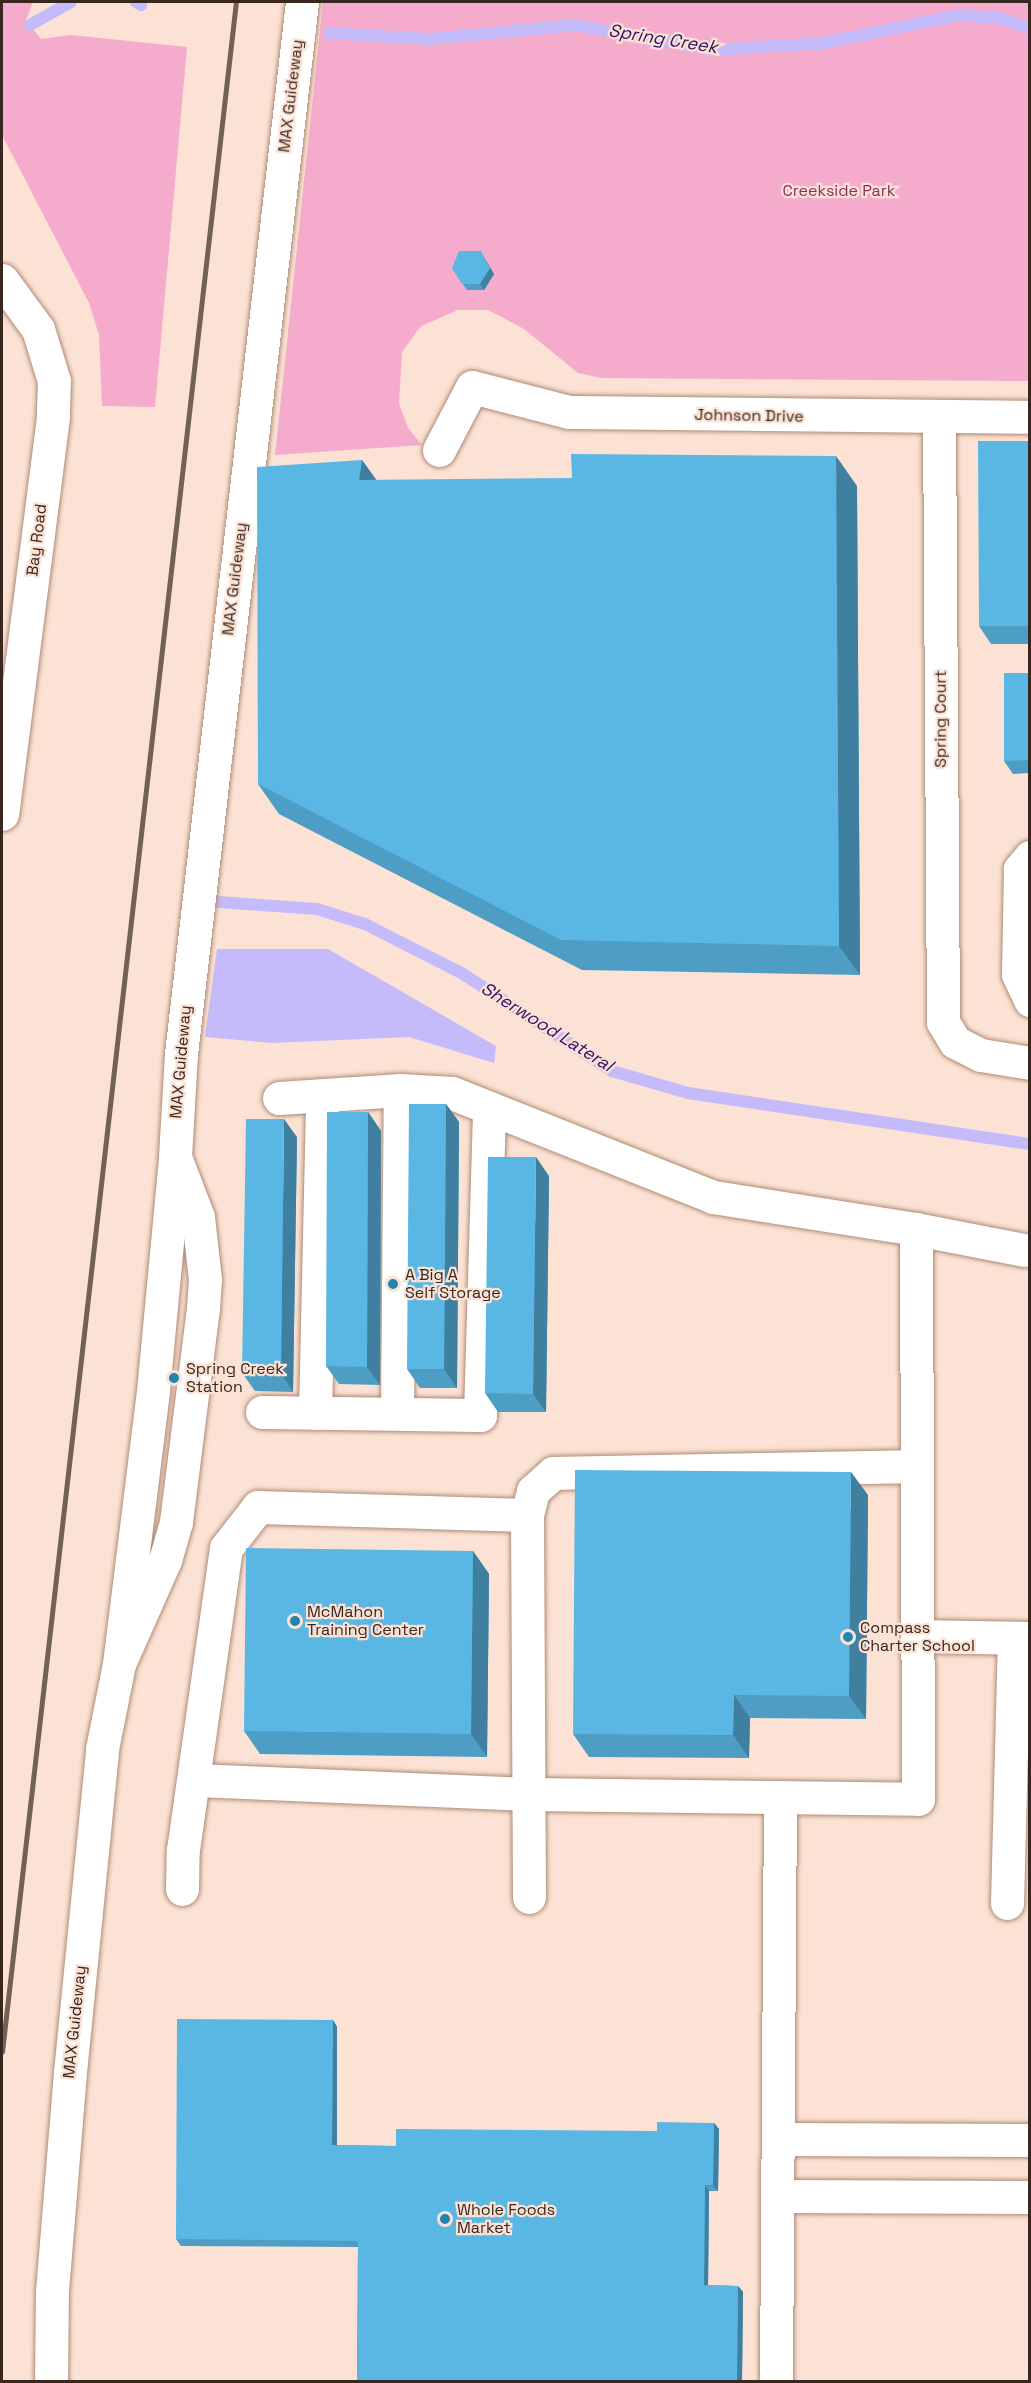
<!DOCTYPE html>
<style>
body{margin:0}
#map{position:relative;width:1031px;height:2383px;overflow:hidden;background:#fbe2d4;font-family:"Space Grotesk",sans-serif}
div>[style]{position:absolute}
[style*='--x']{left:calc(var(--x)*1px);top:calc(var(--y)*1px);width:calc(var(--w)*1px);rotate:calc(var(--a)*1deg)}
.green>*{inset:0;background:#f5accc}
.water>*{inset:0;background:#c5bbfa}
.stream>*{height:12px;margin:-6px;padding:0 6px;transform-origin:6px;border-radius:6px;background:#c5bbfa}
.roads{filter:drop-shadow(0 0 2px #b08a74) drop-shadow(0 0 2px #b08a74)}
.minor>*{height:33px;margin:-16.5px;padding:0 16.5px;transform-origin:16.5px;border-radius:16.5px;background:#fff}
.rail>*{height:4.5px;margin:-2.25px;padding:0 2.25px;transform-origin:2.25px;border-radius:2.25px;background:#736056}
.wall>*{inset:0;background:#4d9dc4}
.shaded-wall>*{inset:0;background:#3f80a0}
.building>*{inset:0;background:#5ab7e4}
.dots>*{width:16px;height:16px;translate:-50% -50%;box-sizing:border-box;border:3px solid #fbe2d4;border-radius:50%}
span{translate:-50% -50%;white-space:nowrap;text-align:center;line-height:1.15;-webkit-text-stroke:4.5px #fbe2d4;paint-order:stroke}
.street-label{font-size:16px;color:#37271e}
.park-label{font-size:16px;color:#8d2e60}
.poi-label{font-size:16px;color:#37271e}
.left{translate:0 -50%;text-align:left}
.water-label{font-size:18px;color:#311169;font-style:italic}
.frame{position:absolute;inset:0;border:3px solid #37271e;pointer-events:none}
</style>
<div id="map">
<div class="green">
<div style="clip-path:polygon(2px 2px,33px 2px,26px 20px,41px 39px,71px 35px,187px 47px,155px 407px,102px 406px,99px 335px,89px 303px,2px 135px)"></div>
<div style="clip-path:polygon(323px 2px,1029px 2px,1029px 381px,601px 378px,578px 373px,524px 329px,488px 310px,458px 310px,421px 326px,402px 352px,399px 403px,408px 428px,422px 445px,275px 455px)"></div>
</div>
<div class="water">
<div style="clip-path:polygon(217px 949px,328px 949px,496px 1046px,494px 1063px,409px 1037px,272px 1043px,205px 1037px)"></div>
</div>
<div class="stream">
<div style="--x:136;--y:2;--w:6;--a:31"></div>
<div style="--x:30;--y:25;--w:47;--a:-29.3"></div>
<div style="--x:329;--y:33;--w:100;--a:3.4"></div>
<div style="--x:429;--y:39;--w:147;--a:-5.5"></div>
<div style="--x:575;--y:25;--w:141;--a:10.2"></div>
<div style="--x:714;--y:50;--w:109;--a:-3.7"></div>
<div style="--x:823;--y:43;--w:139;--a:-11.6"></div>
<div style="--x:959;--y:15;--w:40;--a:4.3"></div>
<div style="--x:999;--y:18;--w:33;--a:18"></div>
<div style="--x:219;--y:902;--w:98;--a:4.1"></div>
<div style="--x:317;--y:909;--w:50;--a:17.4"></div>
<div style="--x:365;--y:924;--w:110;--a:27"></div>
<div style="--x:463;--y:974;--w:178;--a:33.1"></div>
<div style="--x:612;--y:1071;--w:79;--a:16.1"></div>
<div style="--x:688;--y:1093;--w:346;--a:8.5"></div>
</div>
<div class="roads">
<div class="minor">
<div style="--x:2;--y:280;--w:61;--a:53.7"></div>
<div style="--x:38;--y:329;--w:54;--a:72.9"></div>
<div style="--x:54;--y:381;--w:36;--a:92"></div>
<div style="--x:53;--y:417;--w:400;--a:97.3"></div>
<div style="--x:939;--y:417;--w:605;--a:89.62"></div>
<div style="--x:943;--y:1022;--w:23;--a:59"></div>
<div style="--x:955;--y:1042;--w:29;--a:27"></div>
<div style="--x:981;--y:1055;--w:50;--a:9.3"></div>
<div style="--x:439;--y:450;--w:71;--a:-62.4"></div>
<div style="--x:472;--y:387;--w:100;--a:14.5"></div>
<div style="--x:569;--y:412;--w:461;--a:0.6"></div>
<div style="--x:1030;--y:857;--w:16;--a:130"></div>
<div style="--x:1020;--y:869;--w:105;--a:91.1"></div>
<div style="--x:1018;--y:974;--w:29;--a:65"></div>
<div style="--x:279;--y:1098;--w:121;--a:-3.8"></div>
<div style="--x:400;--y:1090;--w:52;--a:3.3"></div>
<div style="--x:452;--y:1093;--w:281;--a:21.7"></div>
<div style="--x:713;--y:1197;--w:206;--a:9"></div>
<div style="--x:175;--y:1157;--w:103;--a:-86.7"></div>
<div style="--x:181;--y:1054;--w:1059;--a:-83.44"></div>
<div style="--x:175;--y:1157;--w:64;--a:69"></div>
<div style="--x:198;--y:1217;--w:62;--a:83.6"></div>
<div style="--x:205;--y:1279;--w:29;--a:94"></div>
<div style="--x:203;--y:1308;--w:216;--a:97.2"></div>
<div style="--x:176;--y:1522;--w:40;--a:106"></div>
<div style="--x:165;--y:1560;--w:114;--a:113.9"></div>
<div style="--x:119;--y:1664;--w:275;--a:-82.9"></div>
<div style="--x:153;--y:1391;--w:235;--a:-84.6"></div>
<div style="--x:262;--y:1412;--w:218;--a:0.8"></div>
<div style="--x:480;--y:1415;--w:307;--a:-88.3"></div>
<div style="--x:315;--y:1413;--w:318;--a:-88.7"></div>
<div style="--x:397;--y:1413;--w:323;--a:-89.5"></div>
<div style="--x:919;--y:1636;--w:111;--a:1"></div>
<div style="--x:196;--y:1780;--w:333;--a:2.4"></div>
<div style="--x:529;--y:1794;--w:389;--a:0.7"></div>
<div style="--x:918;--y:1799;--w:570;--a:-90.2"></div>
<div style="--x:916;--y:1229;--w:110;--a:11"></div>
<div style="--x:182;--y:1889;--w:39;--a:-89"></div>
<div style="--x:183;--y:1850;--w:305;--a:-81.9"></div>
<div style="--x:226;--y:1548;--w:52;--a:-52"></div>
<div style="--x:258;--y:1507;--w:269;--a:1.7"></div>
<div style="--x:529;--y:1897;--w:382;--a:-90.3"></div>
<div style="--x:527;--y:1515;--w:25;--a:-76"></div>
<div style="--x:533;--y:1491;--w:27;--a:-42"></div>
<div style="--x:553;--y:1473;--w:364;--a:-1.1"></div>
<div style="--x:1007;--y:1903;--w:265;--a:-88.5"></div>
<div style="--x:778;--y:2139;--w:252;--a:0.2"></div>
<div style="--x:777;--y:2196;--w:253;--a:0.2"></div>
<div style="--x:51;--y:2382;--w:91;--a:-89.4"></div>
<div style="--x:52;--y:2291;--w:220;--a:-85.3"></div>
<div style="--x:70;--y:2072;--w:325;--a:-84.3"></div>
<div style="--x:102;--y:1749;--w:87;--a:-78.7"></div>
<div style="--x:776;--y:2382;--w:585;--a:-89.61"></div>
</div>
</div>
<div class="rail">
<div style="--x:2;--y:2052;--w:2063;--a:-83.49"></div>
</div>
<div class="wall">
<div style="clip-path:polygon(480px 251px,494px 274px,484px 290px,467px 290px,452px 268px)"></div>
<div style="clip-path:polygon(1029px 441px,1029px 644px,991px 644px,979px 626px)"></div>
<div style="clip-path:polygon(362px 460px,376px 480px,857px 486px,860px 975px,582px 970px,279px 814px,258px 784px)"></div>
<div style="clip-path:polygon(1029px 673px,1029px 773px,1013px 774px,1004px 761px)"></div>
<div style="clip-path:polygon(446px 1104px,459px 1122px,457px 1388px,420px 1388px,407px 1369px)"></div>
<div style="clip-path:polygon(368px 1112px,381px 1131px,380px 1385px,339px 1384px,326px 1366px)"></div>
<div style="clip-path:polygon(297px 1137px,293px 1392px,255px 1391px,242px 1373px)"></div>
<div style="clip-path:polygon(549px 1176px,546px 1412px,498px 1412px,485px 1393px)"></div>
<div style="clip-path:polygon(868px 1495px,866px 1719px,750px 1718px,749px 1758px,589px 1757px,573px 1734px)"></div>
<div style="clip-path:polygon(473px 1551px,489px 1574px,487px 1757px,260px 1754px,244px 1731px)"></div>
<div style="clip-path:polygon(333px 2020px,337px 2027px,337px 2145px,396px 2146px,657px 2131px,714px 2123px,719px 2129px,718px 2191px,709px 2191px,708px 2285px,738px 2286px,743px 2292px,742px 2382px,357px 2382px,358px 2247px,181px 2246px,176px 2239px)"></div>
</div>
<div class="shaded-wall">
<div style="clip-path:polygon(480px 251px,494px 274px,484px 290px,480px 284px)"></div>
<div style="clip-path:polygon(836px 456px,857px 486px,860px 975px,839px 946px)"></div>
<div style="clip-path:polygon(362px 460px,383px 489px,359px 480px)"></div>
<div style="clip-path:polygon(446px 1104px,459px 1122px,457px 1388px,444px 1369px)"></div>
<div style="clip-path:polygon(368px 1112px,381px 1131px,380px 1385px,367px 1367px)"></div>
<div style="clip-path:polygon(284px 1119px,297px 1137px,293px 1392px,281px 1373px)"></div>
<div style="clip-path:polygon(536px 1157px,549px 1176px,546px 1412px,533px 1394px)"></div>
<div style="clip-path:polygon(851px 1472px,868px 1495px,866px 1719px,849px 1696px)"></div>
<div style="clip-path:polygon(473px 1551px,489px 1574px,487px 1757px,471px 1734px)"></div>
<div style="clip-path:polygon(734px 1695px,750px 1718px,749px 1758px,733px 1735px)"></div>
<div style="clip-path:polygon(333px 2020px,337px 2027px,337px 2152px,332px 2145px)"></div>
<div style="clip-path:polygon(714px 2123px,719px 2129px,718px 2191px,713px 2185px)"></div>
<div style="clip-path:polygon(705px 2185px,709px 2191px,708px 2292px,704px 2285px)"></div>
<div style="clip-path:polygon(738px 2286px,743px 2292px,742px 2382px,737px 2382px)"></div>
</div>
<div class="building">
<div style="clip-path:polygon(459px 251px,480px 251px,490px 268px,480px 284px,462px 284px,452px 268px)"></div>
<div style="clip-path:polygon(978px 441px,1029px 441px,1029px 626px,979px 626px)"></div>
<div style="clip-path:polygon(571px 454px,836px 456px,839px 946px,561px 940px,258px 784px,257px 467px,362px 460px,359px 480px,572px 478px)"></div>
<div style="clip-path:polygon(1004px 673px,1029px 673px,1029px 760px,1004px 761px)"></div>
<div style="clip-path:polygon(409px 1104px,446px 1104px,444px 1369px,407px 1369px)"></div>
<div style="clip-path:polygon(327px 1112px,368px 1112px,367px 1367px,326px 1366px)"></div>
<div style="clip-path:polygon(246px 1119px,284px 1119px,281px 1373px,242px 1373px)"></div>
<div style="clip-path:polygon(488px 1157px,536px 1157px,533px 1394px,485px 1393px)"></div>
<div style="clip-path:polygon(575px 1470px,851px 1472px,849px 1696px,734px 1695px,733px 1735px,573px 1734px)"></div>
<div style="clip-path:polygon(246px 1548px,473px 1551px,471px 1734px,244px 1731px)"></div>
<div style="clip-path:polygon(177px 2019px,333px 2020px,332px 2145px,396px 2146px,396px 2129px,657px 2131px,657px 2122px,714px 2123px,713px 2185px,705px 2185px,704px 2285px,738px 2286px,737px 2382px,357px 2382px,358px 2241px,176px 2239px)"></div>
</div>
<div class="dots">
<div style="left:393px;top:1284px;background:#2085af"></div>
<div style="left:174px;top:1378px;background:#2085af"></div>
<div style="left:295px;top:1621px;background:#2085af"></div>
<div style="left:848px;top:1637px;background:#2085af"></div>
<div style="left:445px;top:2219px;background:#2085af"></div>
</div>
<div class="street-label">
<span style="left:291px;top:96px;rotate:-83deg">MAX Guideway</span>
<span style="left:749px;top:416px;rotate:1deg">Johnson Drive</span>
<span style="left:37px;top:540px;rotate:-83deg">Bay Road</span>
<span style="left:235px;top:579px;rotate:-83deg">MAX Guideway</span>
<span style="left:941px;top:719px;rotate:-90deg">Spring Court</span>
<span style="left:181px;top:1062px;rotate:-85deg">MAX Guideway</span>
<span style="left:75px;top:2022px;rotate:-84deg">MAX Guideway</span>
</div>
<div class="park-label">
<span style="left:839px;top:191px">Creekside Park</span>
</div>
<div class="poi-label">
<span class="left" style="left:405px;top:1284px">A Big A<br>Self Storage</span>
<span class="left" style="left:186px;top:1378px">Spring Creek<br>Station</span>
<span class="left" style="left:307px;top:1621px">McMahon<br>Training Center</span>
<span class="left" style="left:860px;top:1637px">Compass<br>Charter School</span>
<span class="left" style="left:457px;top:2219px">Whole Foods<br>Market</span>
</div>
<div class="water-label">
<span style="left:663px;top:39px;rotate:9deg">Spring Creek</span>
<span style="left:547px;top:1027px;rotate:32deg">Sherwood Lateral</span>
</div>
<div class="frame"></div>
</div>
